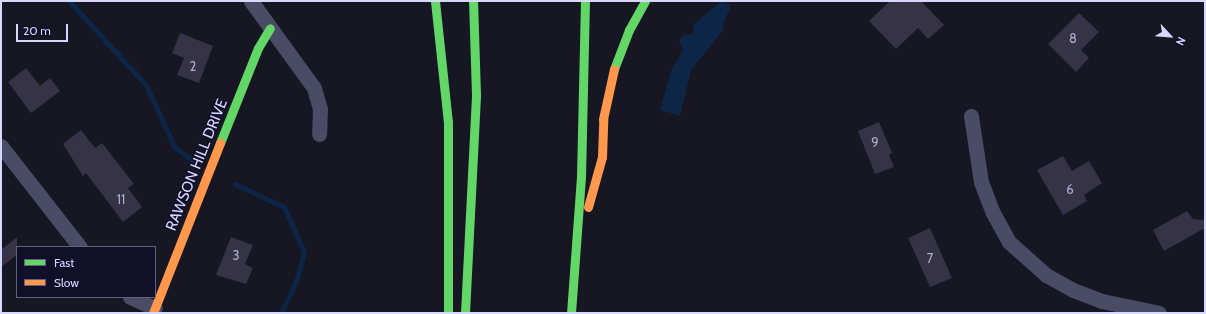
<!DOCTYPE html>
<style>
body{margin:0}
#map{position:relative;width:1206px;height:314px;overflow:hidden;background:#171623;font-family:Cabin,sans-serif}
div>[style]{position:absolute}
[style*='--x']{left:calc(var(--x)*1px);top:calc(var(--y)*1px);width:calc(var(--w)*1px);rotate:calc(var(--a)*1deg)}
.water>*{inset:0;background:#0d2648}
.stream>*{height:5px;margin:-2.5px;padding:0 2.5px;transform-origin:2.5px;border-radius:2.5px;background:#0d2648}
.building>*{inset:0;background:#353345}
.street>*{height:15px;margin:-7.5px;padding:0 7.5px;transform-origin:7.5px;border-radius:7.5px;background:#4a4b64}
.fast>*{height:9px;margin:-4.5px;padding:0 4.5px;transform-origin:4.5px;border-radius:4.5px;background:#63d668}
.slow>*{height:9px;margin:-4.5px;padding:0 4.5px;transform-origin:4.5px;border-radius:4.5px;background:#ff974d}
span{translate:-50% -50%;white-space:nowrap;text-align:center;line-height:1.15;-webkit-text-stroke:3px #121029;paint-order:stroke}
.number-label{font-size:13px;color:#afaed0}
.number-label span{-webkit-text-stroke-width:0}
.street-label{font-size:15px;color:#d8d7ff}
.frame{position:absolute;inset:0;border:2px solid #d8d7ff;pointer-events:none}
.legend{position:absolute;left:16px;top:246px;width:140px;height:52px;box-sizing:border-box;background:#121029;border:1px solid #61607f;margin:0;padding:5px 7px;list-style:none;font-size:12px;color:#d8d7ff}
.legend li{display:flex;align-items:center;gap:8px;height:20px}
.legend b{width:20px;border:1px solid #61607f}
.north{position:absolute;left:1150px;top:16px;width:40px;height:40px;-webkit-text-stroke:3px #121029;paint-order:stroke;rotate:116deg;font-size:11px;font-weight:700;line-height:16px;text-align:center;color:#d8d7ff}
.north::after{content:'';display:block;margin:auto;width:14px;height:18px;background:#d8d7ff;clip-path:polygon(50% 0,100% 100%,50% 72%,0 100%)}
.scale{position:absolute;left:16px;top:24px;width:52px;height:18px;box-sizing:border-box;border:2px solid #d8d7ff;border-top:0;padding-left:5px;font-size:12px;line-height:14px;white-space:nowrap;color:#d8d7ff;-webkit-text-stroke:3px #121029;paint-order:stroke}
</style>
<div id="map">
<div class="water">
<div style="clip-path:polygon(722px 1px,731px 6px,724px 21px,723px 30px,691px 70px,680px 116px,660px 110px,671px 71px,683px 50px,679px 40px,684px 35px,692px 34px,694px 24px)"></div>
</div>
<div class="stream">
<div style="--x:69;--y:1;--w:114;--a:47.5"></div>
<div style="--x:146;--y:85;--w:69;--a:65.3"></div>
<div style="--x:175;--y:148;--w:25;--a:34"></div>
<div style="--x:235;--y:184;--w:54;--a:25.1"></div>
<div style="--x:284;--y:207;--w:49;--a:66"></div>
<div style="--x:304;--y:252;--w:28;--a:105"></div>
<div style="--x:297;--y:279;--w:38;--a:115"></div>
</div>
<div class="building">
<div style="clip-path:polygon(890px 1px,921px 1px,944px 25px,928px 39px,918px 28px,896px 49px,869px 21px)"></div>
<div style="clip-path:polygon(1079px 13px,1099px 32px,1081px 50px,1089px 58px,1076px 72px,1048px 44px)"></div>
<div style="clip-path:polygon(180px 33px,213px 46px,199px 83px,177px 75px,184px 58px,172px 53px)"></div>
<div style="clip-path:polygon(26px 68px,40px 86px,50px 78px,60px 91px,31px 113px,8px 82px)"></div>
<div style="clip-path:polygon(879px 122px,892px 153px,889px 155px,894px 167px,875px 174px,858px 131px)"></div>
<div style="clip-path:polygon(81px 130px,95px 148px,102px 143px,134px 184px,128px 188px,142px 207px,123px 222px,86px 173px,83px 176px,63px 144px)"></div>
<div style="clip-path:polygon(1063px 156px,1072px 171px,1089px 161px,1102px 183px,1084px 195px,1087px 201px,1063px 215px,1037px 170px)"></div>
<div style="clip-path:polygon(1187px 211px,1193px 219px,1205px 220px,1205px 228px,1164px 251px,1153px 230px)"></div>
<div style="clip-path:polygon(930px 228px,952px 278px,930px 287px,908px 238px)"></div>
<div style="clip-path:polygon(17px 237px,17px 255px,1px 267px,1px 250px)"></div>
<div style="clip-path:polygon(231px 237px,253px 245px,245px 264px,253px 268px,246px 284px,216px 275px)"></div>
</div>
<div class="street">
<div style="--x:251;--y:1;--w:107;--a:54.1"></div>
<div style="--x:314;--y:88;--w:22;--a:74"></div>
<div style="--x:320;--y:109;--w:25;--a:92"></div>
<div style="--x:971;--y:116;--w:67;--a:81.4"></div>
<div style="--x:981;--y:182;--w:33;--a:69"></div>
<div style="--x:993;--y:213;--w:33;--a:61"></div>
<div style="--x:1009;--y:242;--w:50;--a:41.7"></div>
<div style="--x:1046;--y:275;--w:31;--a:29"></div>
<div style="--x:1073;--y:290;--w:31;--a:21"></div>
<div style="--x:1102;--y:301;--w:58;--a:11.9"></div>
<div style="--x:1;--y:146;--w:128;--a:52"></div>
<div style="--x:130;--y:297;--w:27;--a:24"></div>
</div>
<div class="fast">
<div style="--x:435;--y:1;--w:122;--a:83.9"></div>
<div style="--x:448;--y:122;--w:191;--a:90"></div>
<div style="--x:614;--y:69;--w:42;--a:-69"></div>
<div style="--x:629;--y:30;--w:33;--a:-61"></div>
<div style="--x:220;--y:143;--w:102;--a:-68.2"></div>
<div style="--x:258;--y:48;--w:23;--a:-59"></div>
<div style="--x:465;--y:313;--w:218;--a:-87.1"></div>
<div style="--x:476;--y:95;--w:94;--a:-91.8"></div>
<div style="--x:571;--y:313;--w:136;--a:-85.8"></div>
<div style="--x:581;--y:177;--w:176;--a:-88.7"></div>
</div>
<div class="slow">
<div style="--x:588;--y:207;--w:52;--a:-74.4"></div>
<div style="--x:602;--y:157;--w:38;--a:-88"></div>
<div style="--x:603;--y:119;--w:51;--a:-77.6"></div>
<div style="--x:153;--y:313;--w:183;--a:-68.5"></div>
</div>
<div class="number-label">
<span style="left:1073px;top:38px">8</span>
<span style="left:193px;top:66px">2</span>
<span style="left:875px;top:142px">9</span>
<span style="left:1070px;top:189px">6</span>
<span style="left:121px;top:199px">11</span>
<span style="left:236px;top:255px">3</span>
<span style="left:930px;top:258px">7</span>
</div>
<div class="street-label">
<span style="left:197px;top:165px;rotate:-68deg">RAWSON HILL DRIVE</span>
</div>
<div class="frame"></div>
<ul class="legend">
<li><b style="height:5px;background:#63d668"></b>Fast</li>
<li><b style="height:5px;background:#ff974d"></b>Slow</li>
</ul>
<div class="north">N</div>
<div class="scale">20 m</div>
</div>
